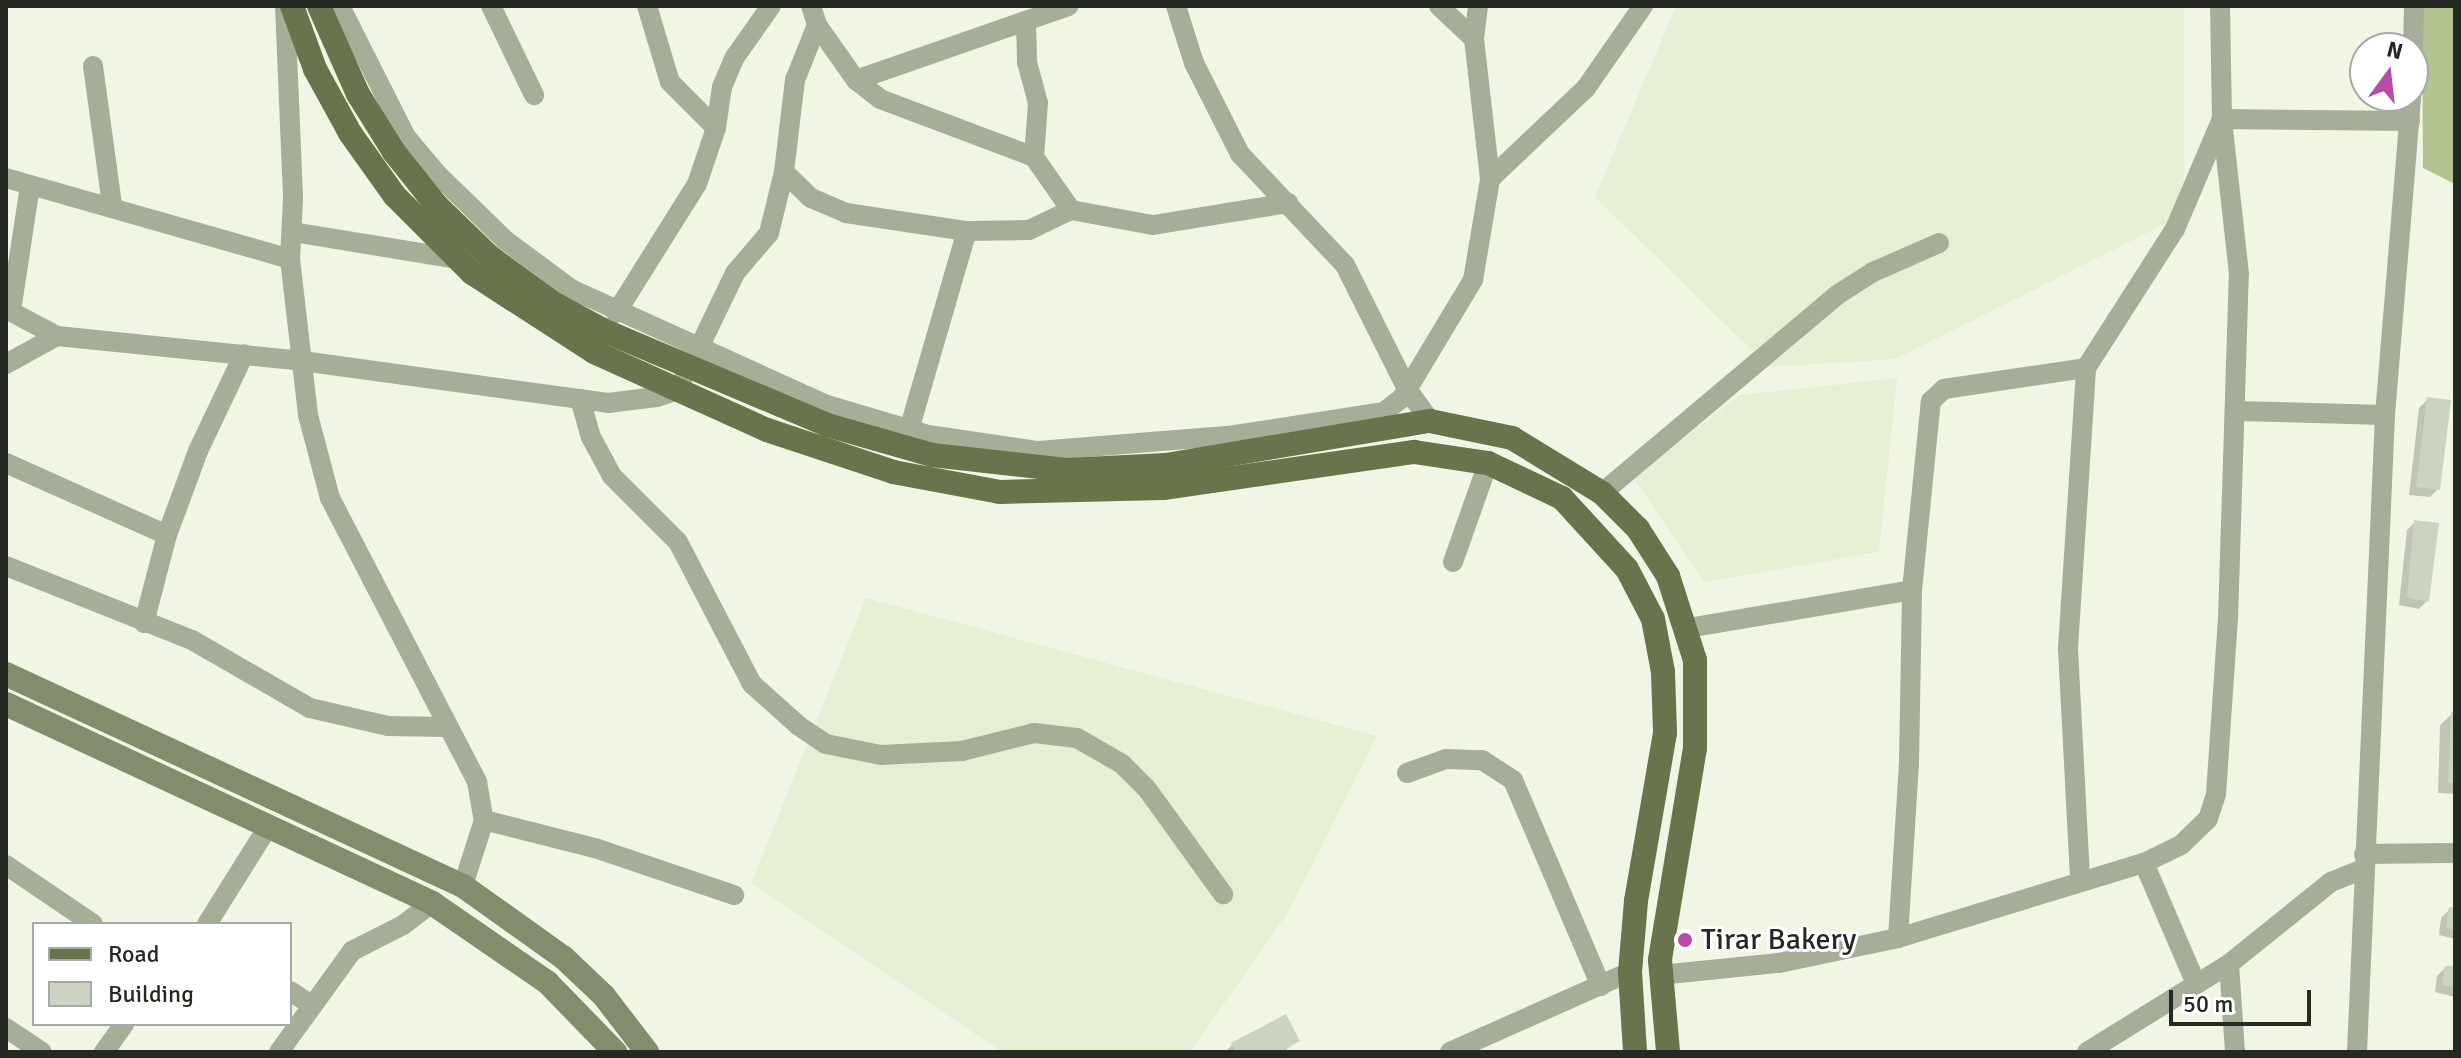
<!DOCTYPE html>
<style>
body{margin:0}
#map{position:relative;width:2461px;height:1058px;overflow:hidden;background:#f0f6e3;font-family:Signika,sans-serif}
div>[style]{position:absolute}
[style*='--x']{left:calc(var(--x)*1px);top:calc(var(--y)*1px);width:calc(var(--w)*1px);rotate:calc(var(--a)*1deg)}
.built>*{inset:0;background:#e5efd4}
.forest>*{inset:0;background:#b2c38f}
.shadow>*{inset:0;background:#0003}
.building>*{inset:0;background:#ccd3c0}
.minor>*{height:20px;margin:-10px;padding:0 10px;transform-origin:10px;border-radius:10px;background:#a6ae98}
.secondary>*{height:24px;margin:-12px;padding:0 12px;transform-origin:12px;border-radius:12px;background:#818d6b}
.primary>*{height:24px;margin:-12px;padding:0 12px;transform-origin:12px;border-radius:12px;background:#67744c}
.dots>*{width:22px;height:22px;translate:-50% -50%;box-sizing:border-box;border:4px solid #fff;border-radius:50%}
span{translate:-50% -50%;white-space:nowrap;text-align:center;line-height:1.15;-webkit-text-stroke:6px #fff;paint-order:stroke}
.poi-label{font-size:30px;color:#262922}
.left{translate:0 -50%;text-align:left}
.frame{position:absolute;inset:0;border:8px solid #262922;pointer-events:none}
.legend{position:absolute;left:32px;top:922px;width:260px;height:104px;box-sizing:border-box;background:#fff;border:2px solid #a8a9a7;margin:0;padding:10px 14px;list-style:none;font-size:24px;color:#262922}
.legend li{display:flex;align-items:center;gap:16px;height:40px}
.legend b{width:40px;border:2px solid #a8a9a7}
.north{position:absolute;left:2349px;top:32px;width:80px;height:80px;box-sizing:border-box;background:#fff;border:2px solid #a8a9a7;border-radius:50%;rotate:15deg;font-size:22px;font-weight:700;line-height:32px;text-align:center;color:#262922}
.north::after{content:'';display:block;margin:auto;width:28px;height:36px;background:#b84baa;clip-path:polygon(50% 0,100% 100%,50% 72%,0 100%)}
.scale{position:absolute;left:2169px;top:990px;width:142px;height:36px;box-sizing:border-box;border:4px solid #262922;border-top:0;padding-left:10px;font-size:24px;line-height:28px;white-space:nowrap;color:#262922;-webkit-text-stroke:6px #fff;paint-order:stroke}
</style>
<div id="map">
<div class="built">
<div style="clip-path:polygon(1676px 6px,2184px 6px,2184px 214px,1896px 359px,1769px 367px,1595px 197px)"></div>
<div style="clip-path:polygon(1897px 378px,1879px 552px,1704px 582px,1633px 477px,1740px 395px)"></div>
<div style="clip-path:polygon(866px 598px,1377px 736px,1289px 911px,1190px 1052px,1002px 1052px,751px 883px)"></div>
</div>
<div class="forest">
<div style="clip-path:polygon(2422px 6px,2455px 6px,2455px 184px,2423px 168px)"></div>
</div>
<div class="shadow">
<div style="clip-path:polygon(2427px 400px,2438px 489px,2430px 497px,2409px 495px,2419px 408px)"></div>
<div style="clip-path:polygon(2415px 522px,2427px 601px,2419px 609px,2399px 605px,2407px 530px)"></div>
<div style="clip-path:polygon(2452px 714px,2455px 794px,2438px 793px,2440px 725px)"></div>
<div style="clip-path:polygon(2449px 910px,2455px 910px,2455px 939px,2439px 935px,2441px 918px)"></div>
<div style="clip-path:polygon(2445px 968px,2455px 968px,2455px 997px,2435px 992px,2437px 976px)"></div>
<div style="clip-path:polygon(1298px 1040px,1283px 1052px,1225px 1052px,1233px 1044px)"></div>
</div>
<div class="building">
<div style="clip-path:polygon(2427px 397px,2451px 400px,2440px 490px,2416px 487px)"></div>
<div style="clip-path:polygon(2414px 520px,2439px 523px,2429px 602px,2407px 597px)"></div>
<div style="clip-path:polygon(2451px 712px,2455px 712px,2455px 783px,2448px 783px)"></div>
<div style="clip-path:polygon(2449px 907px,2455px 908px,2455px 930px,2446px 928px)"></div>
<div style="clip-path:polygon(2445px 966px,2455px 966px,2455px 987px,2442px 985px)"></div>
<div style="clip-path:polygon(1286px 1014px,1300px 1041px,1279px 1052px,1236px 1052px,1231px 1043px)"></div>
</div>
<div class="minor">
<div style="--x:285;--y:6;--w:193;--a:87.6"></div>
<div style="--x:293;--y:199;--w:60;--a:92.9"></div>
<div style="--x:290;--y:259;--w:157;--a:83.4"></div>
<div style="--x:308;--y:415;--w:86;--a:75.2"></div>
<div style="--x:330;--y:498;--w:320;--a:62.6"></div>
<div style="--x:477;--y:782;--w:39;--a:80"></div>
<div style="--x:484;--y:820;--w:69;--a:107.7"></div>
<div style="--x:340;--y:6;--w:147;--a:63.3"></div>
<div style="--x:406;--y:137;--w:48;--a:50"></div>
<div style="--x:437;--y:174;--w:95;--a:44.1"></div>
<div style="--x:505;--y:240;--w:82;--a:36.6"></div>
<div style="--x:571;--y:289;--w:278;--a:24.4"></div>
<div style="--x:824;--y:404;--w:109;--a:16.6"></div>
<div style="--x:928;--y:435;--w:111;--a:8.3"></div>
<div style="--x:1038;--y:451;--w:198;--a:-4.6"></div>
<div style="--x:1235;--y:435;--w:151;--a:-8.8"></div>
<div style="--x:1384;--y:412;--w:23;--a:-38"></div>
<div style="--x:1402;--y:398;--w:138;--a:-59"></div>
<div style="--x:1473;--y:280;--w:102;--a:-80.4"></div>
<div style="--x:1490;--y:179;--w:141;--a:-96.5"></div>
<div style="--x:1474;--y:39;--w:48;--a:-136.7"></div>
<div style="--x:491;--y:6;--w:99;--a:64.2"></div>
<div style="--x:647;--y:6;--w:79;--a:73.2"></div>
<div style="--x:670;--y:82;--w:65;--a:45"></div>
<div style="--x:811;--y:6;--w:20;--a:72"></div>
<div style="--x:817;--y:25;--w:67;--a:54.7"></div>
<div style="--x:856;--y:80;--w:31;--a:38"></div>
<div style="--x:880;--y:99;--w:165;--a:20.6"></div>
<div style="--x:1034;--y:157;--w:65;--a:55.1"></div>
<div style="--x:1176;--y:6;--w:60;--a:72.5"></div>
<div style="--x:1194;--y:63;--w:102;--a:63.2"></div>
<div style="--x:1240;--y:154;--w:153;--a:46.6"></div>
<div style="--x:1345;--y:265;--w:139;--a:63.4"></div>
<div style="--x:1407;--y:389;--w:39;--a:54"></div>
<div style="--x:1026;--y:21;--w:41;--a:88.6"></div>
<div style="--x:1027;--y:62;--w:42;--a:75"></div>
<div style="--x:1038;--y:103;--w:54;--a:94.2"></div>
<div style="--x:1474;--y:39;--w:33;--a:-83"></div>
<div style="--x:2413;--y:48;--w:42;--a:-88.6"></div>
<div style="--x:93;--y:66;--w:140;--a:82.2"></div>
<div style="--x:856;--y:80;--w:225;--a:-19.2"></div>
<div style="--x:784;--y:172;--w:37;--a:44"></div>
<div style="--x:811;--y:198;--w:38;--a:23"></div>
<div style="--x:846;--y:213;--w:122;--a:8.5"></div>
<div style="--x:967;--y:231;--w:62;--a:-0.9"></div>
<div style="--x:1029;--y:230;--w:47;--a:-25.5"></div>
<div style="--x:1071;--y:210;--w:83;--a:10.4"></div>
<div style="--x:1153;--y:225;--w:137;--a:-9.3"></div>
<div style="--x:6;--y:178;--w:295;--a:15.9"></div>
<div style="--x:1490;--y:179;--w:132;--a:-43.5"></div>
<div style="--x:1586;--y:88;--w:100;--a:-55.2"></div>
<div style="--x:293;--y:232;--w:166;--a:9.3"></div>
<div style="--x:6;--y:309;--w:58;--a:27.9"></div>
<div style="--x:11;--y:311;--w:127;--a:-81.4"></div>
<div style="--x:616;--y:313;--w:152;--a:-57.9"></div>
<div style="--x:697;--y:184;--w:59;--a:-71.3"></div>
<div style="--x:716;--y:128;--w:41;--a:-81.7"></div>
<div style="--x:722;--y:87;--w:33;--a:-67"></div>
<div style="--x:735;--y:57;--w:62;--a:-54.8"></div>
<div style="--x:698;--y:350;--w:85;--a:-64.3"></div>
<div style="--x:735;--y:273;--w:52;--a:-49.6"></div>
<div style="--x:769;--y:233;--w:63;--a:-76.2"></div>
<div style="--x:784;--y:172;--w:93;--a:-83.2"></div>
<div style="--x:795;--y:80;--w:59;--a:-68.2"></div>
<div style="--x:6;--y:364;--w:58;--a:-28.8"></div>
<div style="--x:57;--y:336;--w:246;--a:5.8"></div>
<div style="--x:302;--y:361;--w:309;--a:7.8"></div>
<div style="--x:608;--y:403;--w:49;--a:-7"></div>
<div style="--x:657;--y:397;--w:20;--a:-18"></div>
<div style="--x:676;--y:391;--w:12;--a:-59"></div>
<div style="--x:580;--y:399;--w:40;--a:74"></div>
<div style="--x:591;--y:437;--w:44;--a:61.7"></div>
<div style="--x:612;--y:476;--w:93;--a:45"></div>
<div style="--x:678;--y:542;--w:160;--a:62.5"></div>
<div style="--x:752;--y:684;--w:63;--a:41.8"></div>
<div style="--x:799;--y:726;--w:32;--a:34"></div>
<div style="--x:826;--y:744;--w:56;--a:11.3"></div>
<div style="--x:881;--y:755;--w:81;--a:-2.8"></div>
<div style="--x:962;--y:751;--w:74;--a:-14"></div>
<div style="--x:1034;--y:733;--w:43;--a:6.6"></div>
<div style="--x:1077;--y:738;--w:52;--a:30"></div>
<div style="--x:1122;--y:764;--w:35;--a:45"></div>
<div style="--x:1147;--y:789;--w:130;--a:54.1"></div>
<div style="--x:2236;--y:411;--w:149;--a:1.5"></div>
<div style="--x:909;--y:430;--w:207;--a:-73.8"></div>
<div style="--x:6;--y:463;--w:176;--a:24.1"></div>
<div style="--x:1602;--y:493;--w:307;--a:-40.1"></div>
<div style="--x:1837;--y:295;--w:43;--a:-32.6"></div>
<div style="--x:1873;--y:272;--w:72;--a:-23.7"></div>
<div style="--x:1453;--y:562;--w:105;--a:-70.5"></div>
<div style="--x:6;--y:566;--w:200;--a:21.7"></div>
<div style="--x:192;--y:640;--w:136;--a:30"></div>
<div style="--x:310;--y:708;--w:80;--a:13"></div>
<div style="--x:388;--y:726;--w:58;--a:1"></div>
<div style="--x:144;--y:623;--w:91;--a:-75.4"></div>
<div style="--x:167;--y:535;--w:90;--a:-69.7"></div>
<div style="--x:198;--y:451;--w:107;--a:-64.6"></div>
<div style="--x:1688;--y:628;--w:227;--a:-9.6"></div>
<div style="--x:1407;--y:773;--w:41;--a:-19.7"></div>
<div style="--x:1446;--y:759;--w:36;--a:2"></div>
<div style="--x:1482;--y:760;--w:37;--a:33"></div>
<div style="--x:1513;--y:780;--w:224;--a:66.9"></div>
<div style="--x:484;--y:820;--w:114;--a:14.2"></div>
<div style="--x:595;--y:848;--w:147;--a:18.7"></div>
<div style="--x:2364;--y:854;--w:91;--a:-0.6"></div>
<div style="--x:2144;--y:863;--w:132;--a:66.7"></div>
<div style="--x:6;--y:865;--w:105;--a:34.1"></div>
<div style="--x:2080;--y:878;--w:230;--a:-93"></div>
<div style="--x:2068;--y:648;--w:281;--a:-86.3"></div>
<div style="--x:207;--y:924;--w:117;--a:-57.9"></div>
<div style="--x:1898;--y:938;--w:174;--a:-86.4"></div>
<div style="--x:1909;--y:764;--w:174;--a:-89"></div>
<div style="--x:1912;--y:590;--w:190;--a:-84.3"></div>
<div style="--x:1931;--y:401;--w:18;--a:-43"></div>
<div style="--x:1944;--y:389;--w:144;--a:-8.4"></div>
<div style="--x:2086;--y:368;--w:165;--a:-57.4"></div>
<div style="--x:2175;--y:229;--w:120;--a:-66.9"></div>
<div style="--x:2222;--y:119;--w:188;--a:0.6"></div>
<div style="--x:2229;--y:964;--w:88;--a:86.1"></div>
<div style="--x:1660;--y:975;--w:120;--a:-5.8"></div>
<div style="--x:1779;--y:963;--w:122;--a:-11.9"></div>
<div style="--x:1898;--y:938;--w:257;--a:-17"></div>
<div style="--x:2144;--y:863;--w:41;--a:-25.9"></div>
<div style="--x:2181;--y:845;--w:37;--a:-44"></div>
<div style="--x:2208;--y:819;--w:26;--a:-72"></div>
<div style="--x:2216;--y:794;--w:175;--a:-86.1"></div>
<div style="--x:2228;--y:619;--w:345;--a:-88.2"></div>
<div style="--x:2239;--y:274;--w:156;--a:-96.3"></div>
<div style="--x:2222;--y:119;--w:113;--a:-91"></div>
<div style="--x:290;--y:991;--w:24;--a:33"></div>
<div style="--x:6;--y:1028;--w:43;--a:33.7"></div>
<div style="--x:104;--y:1052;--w:34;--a:-54"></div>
<div style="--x:279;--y:1052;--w:125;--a:-54.1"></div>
<div style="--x:352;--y:951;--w:57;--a:-27"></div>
<div style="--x:403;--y:925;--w:36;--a:-37"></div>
<div style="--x:1450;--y:1052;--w:197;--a:-24"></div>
<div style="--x:2087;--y:1052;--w:167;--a:-31.8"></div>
<div style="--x:2229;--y:964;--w:131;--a:-38.8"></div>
<div style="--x:2331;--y:882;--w:35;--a:-22"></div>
<div style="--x:2357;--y:1052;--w:638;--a:-87.48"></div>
<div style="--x:2385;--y:415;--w:320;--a:-85.3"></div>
</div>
<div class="secondary">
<div style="--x:6;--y:674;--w:504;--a:24.89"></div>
<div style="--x:463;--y:886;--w:124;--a:35.5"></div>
<div style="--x:564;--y:958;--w:55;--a:43.5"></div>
<div style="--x:604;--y:996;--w:71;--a:52.5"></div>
<div style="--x:6;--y:704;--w:470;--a:25"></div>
<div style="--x:432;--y:903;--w:140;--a:34.5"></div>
<div style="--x:547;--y:982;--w:98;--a:45.8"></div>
</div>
<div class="primary">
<div style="--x:292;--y:6;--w:67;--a:69.9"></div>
<div style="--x:315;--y:69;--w:73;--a:61.3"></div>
<div style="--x:350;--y:133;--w:77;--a:54.5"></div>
<div style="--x:395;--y:196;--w:109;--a:45"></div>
<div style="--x:472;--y:273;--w:145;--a:32.9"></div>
<div style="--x:594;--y:352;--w:190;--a:24.3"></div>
<div style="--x:767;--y:430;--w:133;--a:18.4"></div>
<div style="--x:893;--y:472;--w:109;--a:10.6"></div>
<div style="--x:1000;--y:492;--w:163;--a:-1.4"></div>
<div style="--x:1163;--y:488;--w:254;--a:-8.2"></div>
<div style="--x:1414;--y:452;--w:75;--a:8.5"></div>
<div style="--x:1488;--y:463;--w:82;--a:25.3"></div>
<div style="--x:1562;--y:498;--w:96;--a:47.5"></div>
<div style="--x:1627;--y:569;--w:56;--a:62.5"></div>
<div style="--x:1653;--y:619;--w:54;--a:79.3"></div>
<div style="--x:1663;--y:672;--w:61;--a:88.1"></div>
<div style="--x:1665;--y:733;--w:170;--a:99.8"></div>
<div style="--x:1636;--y:901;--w:71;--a:94.8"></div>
<div style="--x:1630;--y:972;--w:80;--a:86.4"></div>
<div style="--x:319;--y:6;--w:96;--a:66.1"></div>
<div style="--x:358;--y:94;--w:68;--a:58.2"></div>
<div style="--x:394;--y:152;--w:69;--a:51.5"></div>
<div style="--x:437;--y:206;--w:74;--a:43.9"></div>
<div style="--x:490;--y:257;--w:78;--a:36.1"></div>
<div style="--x:553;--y:303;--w:59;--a:28.3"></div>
<div style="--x:605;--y:331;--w:241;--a:22.9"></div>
<div style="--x:827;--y:425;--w:109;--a:15.9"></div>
<div style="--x:932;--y:455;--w:135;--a:6.4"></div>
<div style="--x:1066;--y:470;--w:100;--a:-2.9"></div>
<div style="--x:1166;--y:465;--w:268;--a:-9.5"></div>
<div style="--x:1430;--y:421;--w:84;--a:11.7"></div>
<div style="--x:1512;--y:438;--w:105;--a:31.4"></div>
<div style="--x:1602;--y:493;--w:51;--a:45"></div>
<div style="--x:1638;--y:529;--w:56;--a:57.4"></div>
<div style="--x:1668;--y:576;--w:88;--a:72.2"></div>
<div style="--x:1695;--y:660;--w:88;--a:90"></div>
<div style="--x:1695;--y:748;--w:215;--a:99.4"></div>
<div style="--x:1660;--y:960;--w:92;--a:85"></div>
</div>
<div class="dots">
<div style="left:1685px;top:940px;background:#b84baa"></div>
</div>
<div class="poi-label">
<span class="left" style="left:1701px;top:940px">Tirar Bakery</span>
</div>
<div class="frame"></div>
<ul class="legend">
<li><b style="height:10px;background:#67744c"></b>Road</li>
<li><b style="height:22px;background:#ccd3c0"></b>Building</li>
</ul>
<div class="north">N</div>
<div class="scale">50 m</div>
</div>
